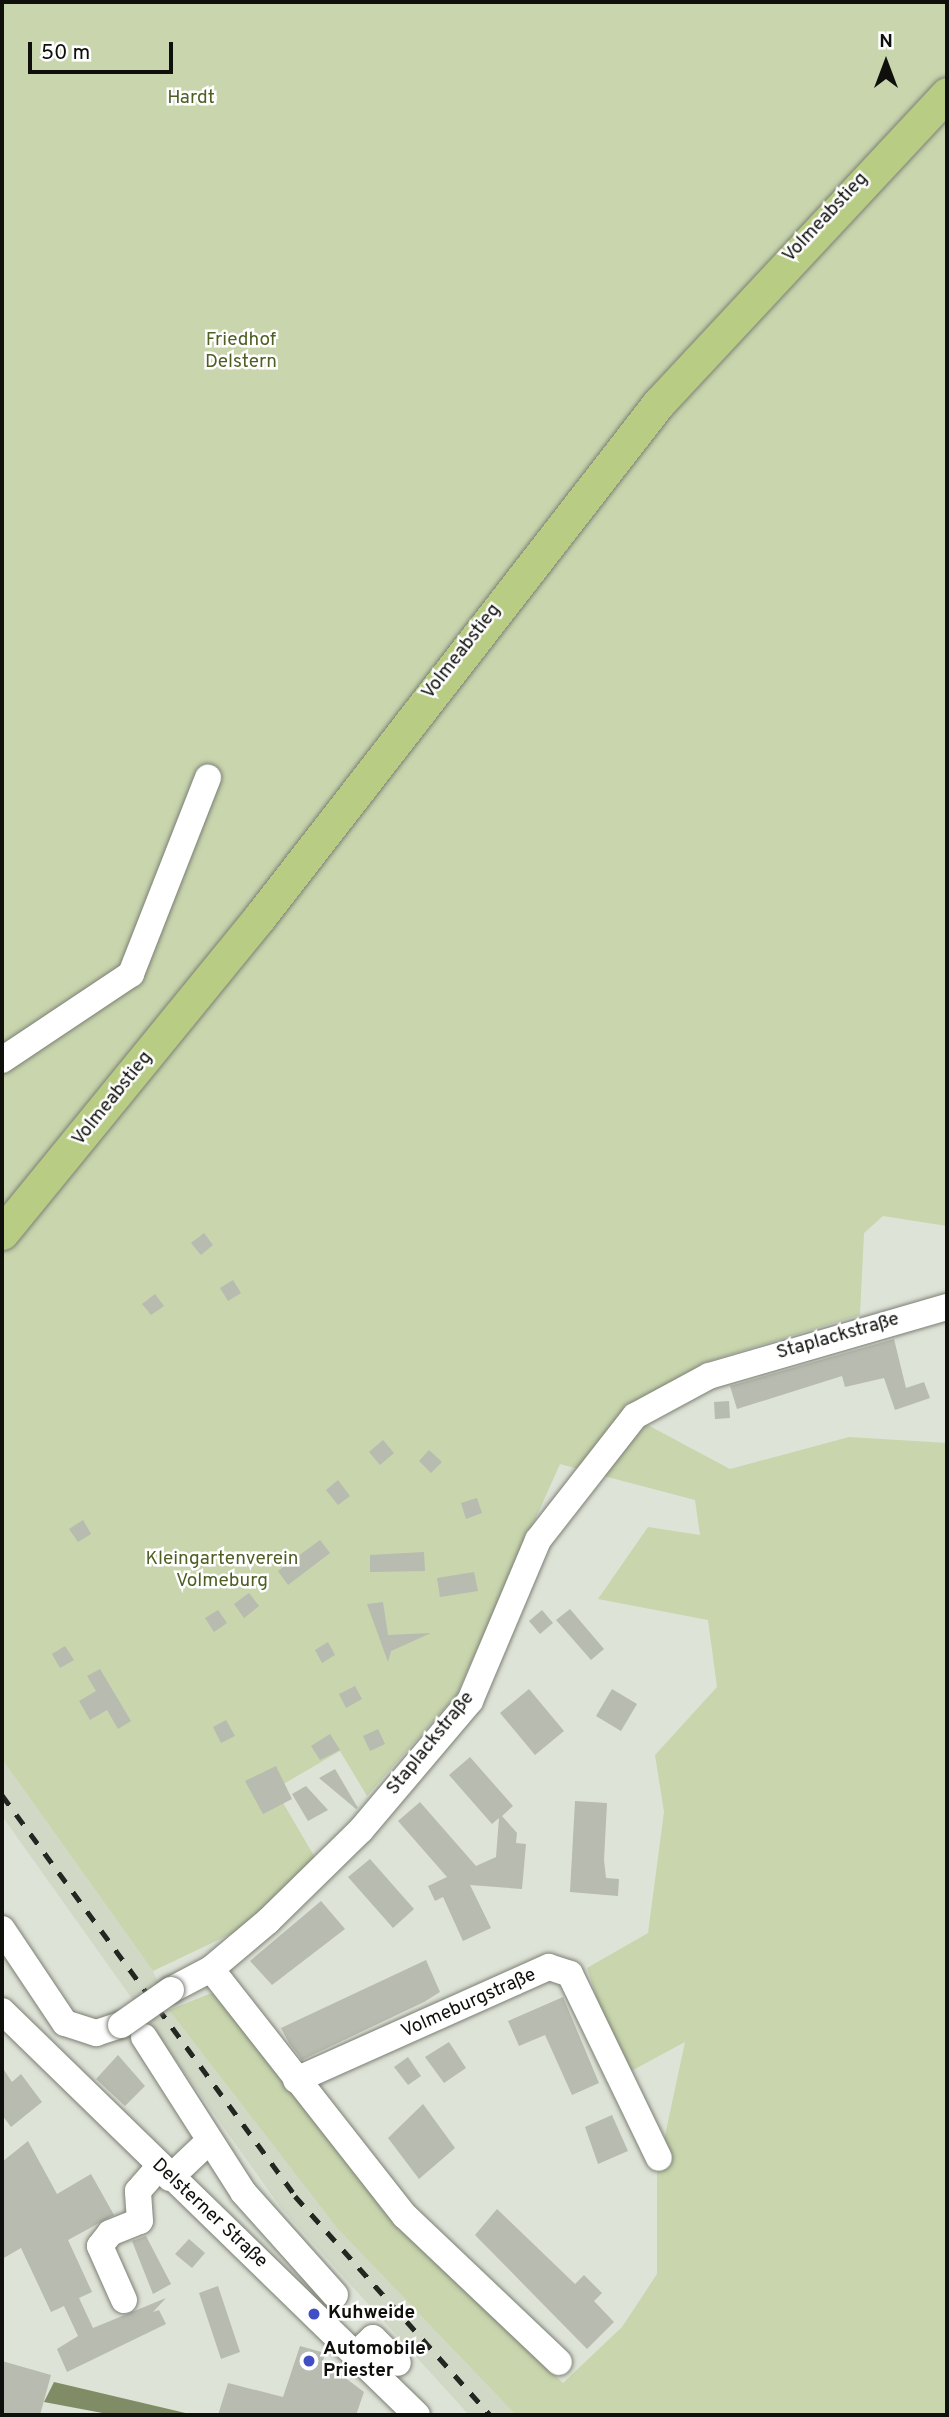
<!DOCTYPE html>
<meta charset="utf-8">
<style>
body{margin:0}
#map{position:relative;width:949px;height:2417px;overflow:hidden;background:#dee3d7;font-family:Overpass,sans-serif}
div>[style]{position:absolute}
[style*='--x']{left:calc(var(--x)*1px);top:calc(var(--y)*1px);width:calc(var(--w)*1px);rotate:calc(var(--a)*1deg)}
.built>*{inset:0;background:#d1d8c5}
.green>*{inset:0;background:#c8d5ad}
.water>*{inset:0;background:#808c66}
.building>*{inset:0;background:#b7bbb0}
.roads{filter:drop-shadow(0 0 2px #7b7f74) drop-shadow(0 0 2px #7b7f74)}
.minor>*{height:26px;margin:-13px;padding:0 13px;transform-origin:13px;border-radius:13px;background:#fff}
.major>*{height:33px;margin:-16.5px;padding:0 16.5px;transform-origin:16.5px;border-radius:16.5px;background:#b9cc84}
.rail>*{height:5px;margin-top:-2.5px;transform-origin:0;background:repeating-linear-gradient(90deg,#242621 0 12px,transparent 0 24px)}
.bridges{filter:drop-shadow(0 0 2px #7b7f74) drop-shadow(0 0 2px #7b7f74)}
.minor-bridge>*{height:26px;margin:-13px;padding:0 13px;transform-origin:13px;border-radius:13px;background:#fff}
.dots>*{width:19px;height:19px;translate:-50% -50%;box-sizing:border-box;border:4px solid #fff;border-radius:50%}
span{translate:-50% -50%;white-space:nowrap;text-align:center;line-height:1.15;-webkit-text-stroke:5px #fff;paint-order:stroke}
.park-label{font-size:19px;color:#4f5f24}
.street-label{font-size:19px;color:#0f100c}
.poi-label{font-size:19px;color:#0f100c;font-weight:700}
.left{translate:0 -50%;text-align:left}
.frame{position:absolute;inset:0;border:4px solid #0f100c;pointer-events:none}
.north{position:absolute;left:851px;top:28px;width:70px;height:70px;-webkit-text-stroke:5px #fff;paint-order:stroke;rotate:0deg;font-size:19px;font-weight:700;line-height:28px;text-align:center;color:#0f100c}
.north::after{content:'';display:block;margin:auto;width:24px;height:32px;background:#0f100c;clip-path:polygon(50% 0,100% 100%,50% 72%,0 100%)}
.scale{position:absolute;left:28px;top:42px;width:145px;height:32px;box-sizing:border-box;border:4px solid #0f100c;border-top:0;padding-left:9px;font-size:21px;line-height:24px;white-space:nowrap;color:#0f100c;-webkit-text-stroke:5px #fff;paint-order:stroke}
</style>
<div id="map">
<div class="built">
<div style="clip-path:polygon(2px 1759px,153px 1971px,169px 2010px,337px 2228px,516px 2415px,469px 2415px,281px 2208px,2px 1816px)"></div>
</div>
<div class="green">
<div style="clip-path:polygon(2px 2px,947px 2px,947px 1226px,883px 1216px,864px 1233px,860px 1315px,705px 1362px,628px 1408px,582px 1470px,560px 1464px,457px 1694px,367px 1796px,340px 1751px,275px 1789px,317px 1861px,258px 1921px,153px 1971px,2px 1759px)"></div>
<div style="clip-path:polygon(642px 1422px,730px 1469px,849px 1437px,947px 1443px,947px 2415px,516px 2415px,337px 2228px,169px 2010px,217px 1991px,383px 2205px,563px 2383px,622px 2327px,657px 2274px,657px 2173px,685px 2042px,622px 2076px,587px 1968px,648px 1933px,664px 1812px,655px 1755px,717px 1687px,708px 1620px,598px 1599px,648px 1527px,700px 1535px,695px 1500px,600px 1475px)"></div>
</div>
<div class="water">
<div style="clip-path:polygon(54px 2382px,194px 2415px,113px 2415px,44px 2402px)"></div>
</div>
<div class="building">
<div style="clip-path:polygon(204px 1233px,213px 1245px,201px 1255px,191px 1243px)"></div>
<div style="clip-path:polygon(233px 1280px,241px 1293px,228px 1301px,220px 1288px)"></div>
<div style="clip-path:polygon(155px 1294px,164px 1306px,151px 1315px,142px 1304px)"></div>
<div style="clip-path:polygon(894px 1339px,906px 1388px,924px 1382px,930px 1398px,895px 1410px,884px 1378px,845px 1387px,842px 1376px,737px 1409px,730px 1386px)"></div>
<div style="clip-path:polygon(729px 1401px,730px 1418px,715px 1419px,714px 1402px)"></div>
<div style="clip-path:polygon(383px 1440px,394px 1453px,380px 1465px,369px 1452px)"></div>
<div style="clip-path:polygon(429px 1450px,442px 1462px,431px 1473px,419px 1461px)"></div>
<div style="clip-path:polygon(338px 1480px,350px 1496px,338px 1505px,326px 1490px)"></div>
<div style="clip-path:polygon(477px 1498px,482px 1513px,466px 1519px,461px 1503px)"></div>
<div style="clip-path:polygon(83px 1520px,91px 1534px,78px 1542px,69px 1529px)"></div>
<div style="clip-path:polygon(320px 1540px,330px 1553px,288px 1585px,278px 1571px)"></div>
<div style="clip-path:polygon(424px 1552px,425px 1571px,370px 1572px,370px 1555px)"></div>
<div style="clip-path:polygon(474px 1572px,478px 1591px,440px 1597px,437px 1578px)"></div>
<div style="clip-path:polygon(249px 1593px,259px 1606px,244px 1618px,234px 1604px)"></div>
<div style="clip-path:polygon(383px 1602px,388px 1635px,431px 1633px,391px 1651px,388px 1662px,367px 1604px)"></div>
<div style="clip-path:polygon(570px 1609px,604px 1649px,591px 1660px,556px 1620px)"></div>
<div style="clip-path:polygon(218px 1610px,227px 1623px,214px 1632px,205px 1618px)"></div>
<div style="clip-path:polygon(542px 1610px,553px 1623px,540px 1634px,529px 1621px)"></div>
<div style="clip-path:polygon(328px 1642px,335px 1655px,322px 1663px,315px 1650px)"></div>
<div style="clip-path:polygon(65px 1646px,74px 1660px,60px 1668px,52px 1654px)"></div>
<div style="clip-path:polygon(100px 1669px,131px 1721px,118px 1729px,107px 1710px,90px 1720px,79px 1701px,96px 1691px,87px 1676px)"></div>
<div style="clip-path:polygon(355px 1686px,362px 1699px,346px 1708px,339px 1694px)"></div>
<div style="clip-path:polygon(529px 1689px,564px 1731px,535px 1755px,500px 1713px)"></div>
<div style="clip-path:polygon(612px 1689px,637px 1704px,621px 1731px,596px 1716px)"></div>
<div style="clip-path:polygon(226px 1720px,235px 1736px,221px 1743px,213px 1727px)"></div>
<div style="clip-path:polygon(378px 1729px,385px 1744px,370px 1751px,363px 1736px)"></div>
<div style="clip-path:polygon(330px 1734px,340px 1750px,320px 1760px,311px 1746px)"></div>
<div style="clip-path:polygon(470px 1757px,513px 1806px,502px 1816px,517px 1833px,516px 1843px,526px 1844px,522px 1889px,470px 1885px,491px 1928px,463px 1941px,443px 1897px,435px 1901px,428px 1886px,447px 1877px,398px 1821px,420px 1802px,476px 1866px,496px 1857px,499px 1818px,492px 1824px,449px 1775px)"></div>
<div style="clip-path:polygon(276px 1766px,292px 1799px,263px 1814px,245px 1781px)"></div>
<div style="clip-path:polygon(335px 1769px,358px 1808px,356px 1809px,319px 1778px)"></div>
<div style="clip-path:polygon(306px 1786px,328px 1810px,308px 1821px,292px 1794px)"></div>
<div style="clip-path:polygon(575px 1801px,607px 1803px,604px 1860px,606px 1878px,619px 1879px,618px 1896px,570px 1892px)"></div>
<div style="clip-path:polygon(370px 1859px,414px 1909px,393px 1928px,348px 1877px)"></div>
<div style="clip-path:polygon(321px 1901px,345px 1929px,272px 1985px,250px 1961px)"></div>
<div style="clip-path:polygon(426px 1960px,440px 1992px,424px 2002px,302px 2060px,289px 2043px,281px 2028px)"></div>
<div style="clip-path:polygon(563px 1997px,599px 2083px,572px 2095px,545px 2035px,519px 2046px,508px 2021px)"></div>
<div style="clip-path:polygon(449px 2042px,466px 2068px,444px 2083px,425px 2057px)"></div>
<div style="clip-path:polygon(118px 2055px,145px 2086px,125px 2106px,96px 2079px)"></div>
<div style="clip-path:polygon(408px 2057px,421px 2076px,408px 2085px,394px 2067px)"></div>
<div style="clip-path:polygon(2px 2067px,12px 2082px,21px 2074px,42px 2102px,11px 2127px,2px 2115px)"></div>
<div style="clip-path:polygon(423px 2104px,455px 2148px,419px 2179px,388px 2138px)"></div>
<div style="clip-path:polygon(612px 2115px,628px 2151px,598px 2164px,585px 2127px)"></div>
<div style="clip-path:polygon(28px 2141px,57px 2194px,91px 2174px,114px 2215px,68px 2240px,92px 2292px,79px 2298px,93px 2328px,166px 2298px,153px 2312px,159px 2310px,166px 2324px,67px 2372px,57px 2349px,78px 2336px,64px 2306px,51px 2312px,21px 2248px,2px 2259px,2px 2162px)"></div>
<div style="clip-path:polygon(497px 2209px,575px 2284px,584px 2275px,602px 2293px,594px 2301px,614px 2322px,587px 2349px,475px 2235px)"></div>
<div style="clip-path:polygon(146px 2236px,171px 2284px,153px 2294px,132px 2241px)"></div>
<div style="clip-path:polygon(189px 2239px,205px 2253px,192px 2268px,175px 2254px)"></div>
<div style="clip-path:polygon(218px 2286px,240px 2352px,221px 2359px,199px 2293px)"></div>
<div style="clip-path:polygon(300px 2346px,325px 2353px,323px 2361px,364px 2392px,356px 2415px,218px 2415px,228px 2383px,283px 2397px)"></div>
<div style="clip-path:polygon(2px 2361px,51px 2375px,40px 2415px,2px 2415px)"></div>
</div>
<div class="roads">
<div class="minor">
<div style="--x:2;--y:1060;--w:155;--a:-33.7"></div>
<div style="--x:131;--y:974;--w:211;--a:-68.6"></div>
<div style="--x:2;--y:1929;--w:113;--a:56.2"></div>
<div style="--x:65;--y:2023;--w:33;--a:18"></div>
<div style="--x:96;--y:2033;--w:26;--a:-18"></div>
<div style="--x:211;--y:1969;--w:314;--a:51.9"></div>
<div style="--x:405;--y:2216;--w:212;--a:43.5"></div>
<div style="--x:171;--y:1990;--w:45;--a:-27.7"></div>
<div style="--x:211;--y:1969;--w:75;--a:-40.1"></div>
<div style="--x:268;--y:1921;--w:130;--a:-44.4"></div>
<div style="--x:361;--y:1830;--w:169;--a:-49.8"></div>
<div style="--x:470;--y:1701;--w:175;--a:-67.1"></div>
<div style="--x:538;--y:1540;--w:157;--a:-52"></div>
<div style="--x:635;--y:1416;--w:84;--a:-28.4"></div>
<div style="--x:709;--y:1376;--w:248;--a:-16.2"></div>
<div style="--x:2;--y:2011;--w:579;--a:44.23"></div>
<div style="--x:144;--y:2037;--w:184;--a:57.4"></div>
<div style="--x:243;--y:2192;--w:138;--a:48.2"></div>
<div style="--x:296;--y:2080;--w:277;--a:-24.1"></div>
<div style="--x:549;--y:1967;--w:22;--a:18"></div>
<div style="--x:570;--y:1974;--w:204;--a:64.2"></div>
<div style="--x:170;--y:2178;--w:52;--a:-43.5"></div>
<div style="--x:124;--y:2300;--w:59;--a:-114"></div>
<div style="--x:100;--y:2246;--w:16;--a:-52"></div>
<div style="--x:110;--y:2233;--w:32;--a:-22"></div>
<div style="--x:140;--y:2221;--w:30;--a:-94"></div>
<div style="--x:138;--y:2191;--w:32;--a:-49"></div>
<div style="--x:356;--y:2354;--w:23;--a:-43"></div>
<div style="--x:373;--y:2338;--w:35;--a:45"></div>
</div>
<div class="major">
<div style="--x:2;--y:1233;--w:407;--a:-50.8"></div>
<div style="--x:259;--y:918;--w:651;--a:-52.18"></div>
<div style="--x:658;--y:404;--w:424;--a:-47"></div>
</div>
</div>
<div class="rail">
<div style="--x:2;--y:1795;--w:497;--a:53.8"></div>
<div style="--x:295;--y:2196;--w:293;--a:48.3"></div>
</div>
<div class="bridges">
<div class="minor-bridge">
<div style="--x:121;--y:2025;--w:61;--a:-35"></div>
</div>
</div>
<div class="dots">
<div style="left:314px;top:2314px;background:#424fc4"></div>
<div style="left:309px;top:2361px;background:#424fc4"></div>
</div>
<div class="park-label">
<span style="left:191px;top:99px">Hardt</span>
<span style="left:241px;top:352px">Friedhof<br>Delstern</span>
<span style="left:222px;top:1571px">Kleingartenverein<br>Volmeburg</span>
</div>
<div class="street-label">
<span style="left:826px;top:218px;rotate:-47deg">Volmeabstieg</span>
<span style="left:462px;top:652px;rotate:-52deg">Volmeabstieg</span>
<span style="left:113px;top:1099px;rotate:-51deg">Volmeabstieg</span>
<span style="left:838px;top:1337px;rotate:-16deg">Staplackstraße</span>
<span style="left:431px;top:1744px;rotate:-51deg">Staplackstraße</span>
<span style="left:469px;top:2004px;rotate:-24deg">Volmeburgstraße</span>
<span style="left:209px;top:2214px;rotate:43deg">Delsterner Straße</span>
</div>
<div class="poi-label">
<span class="left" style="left:328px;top:2314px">Kuhweide</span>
<span class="left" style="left:323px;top:2361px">Automobile<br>Priester</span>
</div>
<div class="frame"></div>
<div class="north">N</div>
<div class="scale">50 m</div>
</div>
